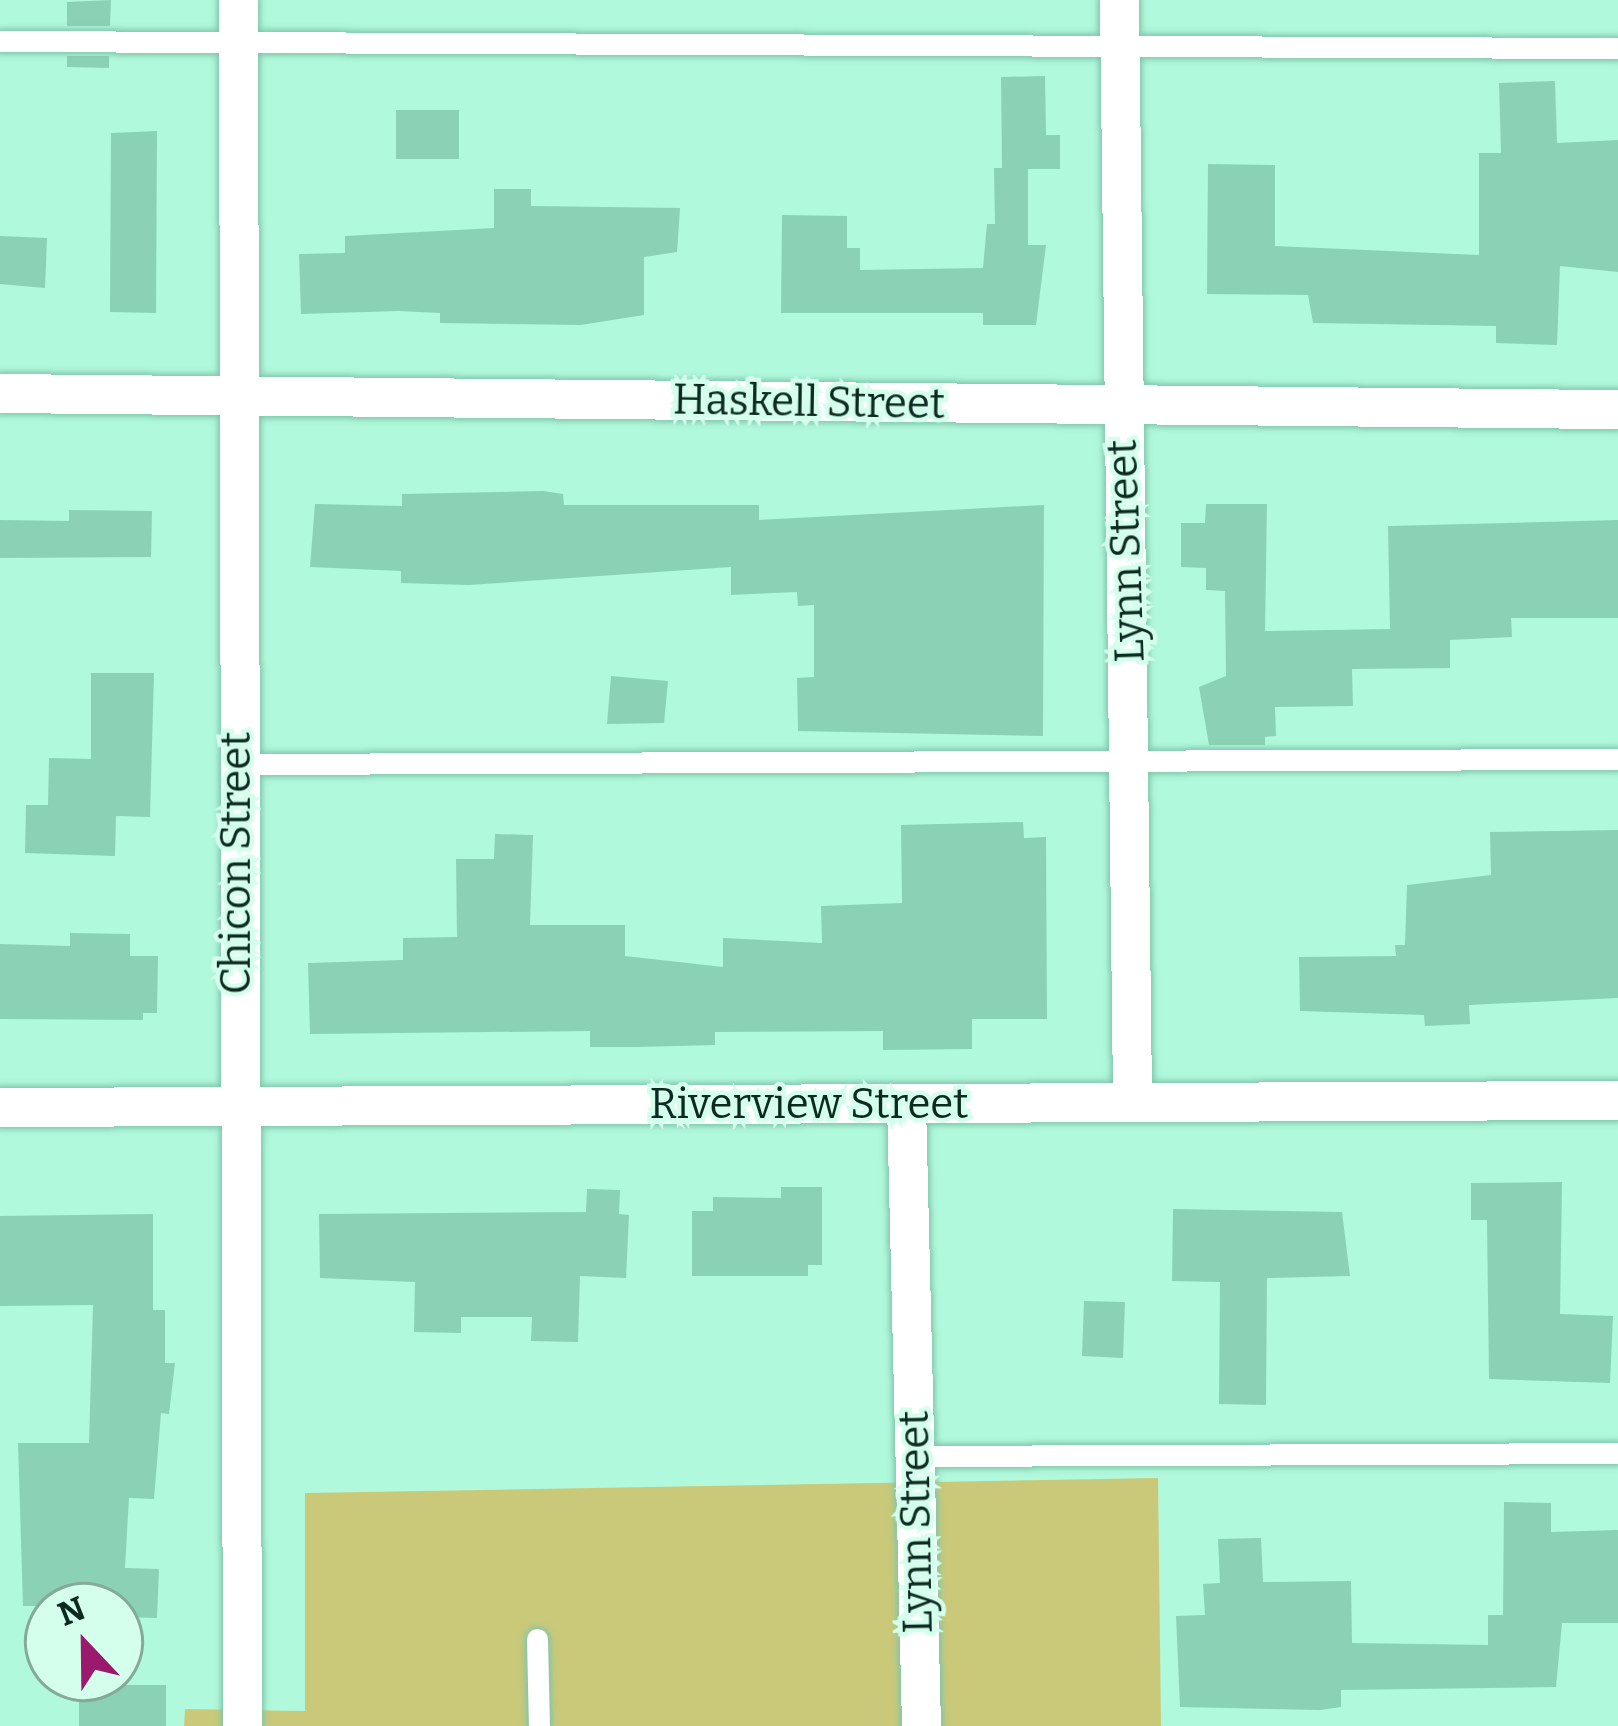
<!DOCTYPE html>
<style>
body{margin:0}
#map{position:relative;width:1618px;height:1726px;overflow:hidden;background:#b1f9dc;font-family:Bitter,serif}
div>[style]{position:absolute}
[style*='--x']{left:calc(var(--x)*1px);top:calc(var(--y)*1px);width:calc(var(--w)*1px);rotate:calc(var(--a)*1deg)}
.green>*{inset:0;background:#cac979}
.building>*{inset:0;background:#8bd1b5}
.roads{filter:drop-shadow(0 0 3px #7fc5aa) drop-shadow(0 0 3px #7fc5aa)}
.service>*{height:21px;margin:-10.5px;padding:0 10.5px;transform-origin:10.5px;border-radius:10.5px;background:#fff}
.minor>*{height:39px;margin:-19.5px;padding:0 19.5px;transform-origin:19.5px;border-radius:19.5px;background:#fff}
span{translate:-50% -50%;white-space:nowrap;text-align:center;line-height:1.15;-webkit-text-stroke:9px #d5ffed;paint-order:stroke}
.street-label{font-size:42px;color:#0d2a20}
.north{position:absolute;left:24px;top:1582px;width:120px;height:120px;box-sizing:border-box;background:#d5ffed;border:3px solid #85aa9b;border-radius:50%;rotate:338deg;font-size:33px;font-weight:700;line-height:48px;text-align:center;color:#0d2a20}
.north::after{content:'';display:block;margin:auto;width:42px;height:54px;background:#9c1a6d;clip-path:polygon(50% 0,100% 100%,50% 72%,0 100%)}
</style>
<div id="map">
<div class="green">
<div style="clip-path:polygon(1158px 1478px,1161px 1726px,184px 1726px,185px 1709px,305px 1711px,305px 1493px)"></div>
</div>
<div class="building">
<div style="clip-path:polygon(111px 0,110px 26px,67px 26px,67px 2px)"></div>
<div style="clip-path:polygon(67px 56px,109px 56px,109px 68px,67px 67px)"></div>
<div style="clip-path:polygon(1045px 76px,1046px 135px,1060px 135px,1060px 169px,1028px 169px,1028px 245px,1046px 245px,1036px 325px,983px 325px,983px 313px,781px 313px,782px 215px,847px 216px,847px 248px,860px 248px,860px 270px,983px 268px,987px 224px,995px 224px,994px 168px,1002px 168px,1001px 77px)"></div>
<div style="clip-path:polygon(1555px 81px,1557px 143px,1618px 140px,1618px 272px,1560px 266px,1557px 345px,1496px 343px,1496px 326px,1313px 323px,1308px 295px,1207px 294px,1208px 164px,1275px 165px,1275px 246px,1479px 255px,1479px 153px,1501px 153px,1499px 83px)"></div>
<div style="clip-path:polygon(396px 110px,459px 110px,459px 159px,396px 159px)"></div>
<div style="clip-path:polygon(157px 131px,156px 313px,110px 312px,111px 133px)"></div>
<div style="clip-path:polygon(494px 189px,531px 189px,531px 206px,680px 208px,677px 252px,644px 257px,644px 315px,581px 325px,440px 323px,440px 313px,398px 311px,301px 314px,299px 254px,345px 253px,345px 236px,494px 228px)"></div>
<div style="clip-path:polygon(0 236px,47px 238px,45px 288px,0 284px)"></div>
<div style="clip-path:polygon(543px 491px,563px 494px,564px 505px,759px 505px,759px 520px,1044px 505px,1043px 736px,798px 731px,797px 678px,814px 677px,814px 605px,798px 606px,797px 592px,731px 595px,731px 567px,469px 585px,401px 583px,401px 571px,310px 567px,315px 504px,402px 506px,402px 494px)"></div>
<div style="clip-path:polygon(1206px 504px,1267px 504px,1265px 631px,1390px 629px,1388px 526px,1618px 520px,1618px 618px,1511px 618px,1512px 637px,1450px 640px,1450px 668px,1352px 669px,1353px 706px,1275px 707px,1276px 736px,1265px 737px,1265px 745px,1209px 745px,1199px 687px,1226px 676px,1225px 591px,1206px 590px,1206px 568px,1181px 567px,1181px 523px,1205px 523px)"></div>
<div style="clip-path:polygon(69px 510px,152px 511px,151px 557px,0 558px,0 520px,69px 521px)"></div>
<div style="clip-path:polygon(91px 673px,154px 673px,150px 817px,116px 816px,115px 856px,25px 853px,26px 805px,48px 805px,49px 758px,91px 759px)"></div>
<div style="clip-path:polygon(611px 676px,668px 681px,664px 723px,607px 724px)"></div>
<div style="clip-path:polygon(1023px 822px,1024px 838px,1046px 837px,1047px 1019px,972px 1019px,972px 1049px,883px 1050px,883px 1031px,715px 1032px,715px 1045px,637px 1047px,590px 1047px,590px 1031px,310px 1034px,308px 963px,403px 960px,403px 938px,457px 937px,456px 859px,494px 859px,495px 834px,533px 835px,530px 925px,625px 925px,625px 956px,723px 967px,723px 938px,822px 943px,821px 906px,902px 903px,901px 825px)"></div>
<div style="clip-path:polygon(1618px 830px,1618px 998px,1469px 1005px,1470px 1024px,1425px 1026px,1424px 1015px,1300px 1011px,1299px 957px,1396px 956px,1395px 945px,1405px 945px,1407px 885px,1491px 875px,1490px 832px)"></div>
<div style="clip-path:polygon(70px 933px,130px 934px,130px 956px,158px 956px,157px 1013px,143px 1013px,143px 1020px,0 1019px,0 944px,70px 946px)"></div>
<div style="clip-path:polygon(1562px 1182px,1560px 1314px,1613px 1316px,1610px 1383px,1489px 1379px,1487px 1220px,1471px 1220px,1471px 1183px)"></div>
<div style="clip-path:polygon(781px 1187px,822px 1187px,822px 1265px,808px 1265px,808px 1276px,692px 1276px,692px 1211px,713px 1211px,713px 1197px,781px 1198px)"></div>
<div style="clip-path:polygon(587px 1189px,620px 1190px,619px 1214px,629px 1215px,626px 1278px,580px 1276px,578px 1342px,531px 1341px,532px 1317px,461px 1317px,461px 1333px,414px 1332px,415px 1282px,320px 1278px,319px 1214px,586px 1212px)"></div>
<div style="clip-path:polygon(1173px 1209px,1342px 1212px,1350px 1276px,1267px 1278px,1266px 1405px,1219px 1404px,1220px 1282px,1172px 1281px)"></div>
<div style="clip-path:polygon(153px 1214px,153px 1310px,165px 1310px,165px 1363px,175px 1363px,169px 1414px,161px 1413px,154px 1499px,129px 1498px,125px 1568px,159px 1569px,157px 1618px,120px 1617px,120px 1606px,23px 1606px,18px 1443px,89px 1443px,93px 1305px,0 1306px,0 1216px)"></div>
<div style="clip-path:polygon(1084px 1301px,1125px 1302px,1123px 1358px,1082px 1356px)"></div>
<div style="clip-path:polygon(1504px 1502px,1551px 1503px,1551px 1532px,1618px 1530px,1618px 1623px,1562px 1623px,1556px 1687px,1341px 1690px,1341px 1707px,1320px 1710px,1180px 1707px,1176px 1616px,1205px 1615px,1203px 1584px,1220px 1583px,1218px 1539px,1261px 1538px,1263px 1582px,1351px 1581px,1352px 1643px,1488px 1645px,1488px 1615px,1503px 1615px)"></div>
<div style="clip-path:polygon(79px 1685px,166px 1685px,166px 1726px,79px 1726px)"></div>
</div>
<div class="roads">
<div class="service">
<div style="--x:0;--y:41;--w:1618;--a:0.25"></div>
<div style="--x:235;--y:764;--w:1383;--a:-0.21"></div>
<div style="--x:915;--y:1456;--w:703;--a:-0.24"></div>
<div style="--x:537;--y:1639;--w:87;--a:88.7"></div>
</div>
<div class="minor">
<div style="--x:238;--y:0;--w:1726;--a:89.87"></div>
<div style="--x:1119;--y:0;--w:1102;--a:89.32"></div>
<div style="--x:0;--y:393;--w:1618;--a:0.57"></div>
<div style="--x:906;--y:1103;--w:623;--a:88.62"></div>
<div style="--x:0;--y:1107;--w:1618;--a:-0.25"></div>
</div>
</div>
<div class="street-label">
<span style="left:809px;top:402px;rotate:1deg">Haskell Street</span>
<span style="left:1126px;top:551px;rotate:-92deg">Lynn Street</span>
<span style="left:236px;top:863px;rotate:-90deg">Chicon Street</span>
<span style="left:809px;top:1104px">Riverview Street</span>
<span style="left:916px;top:1522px;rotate:-91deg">Lynn Street</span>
</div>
<div class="north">N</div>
</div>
